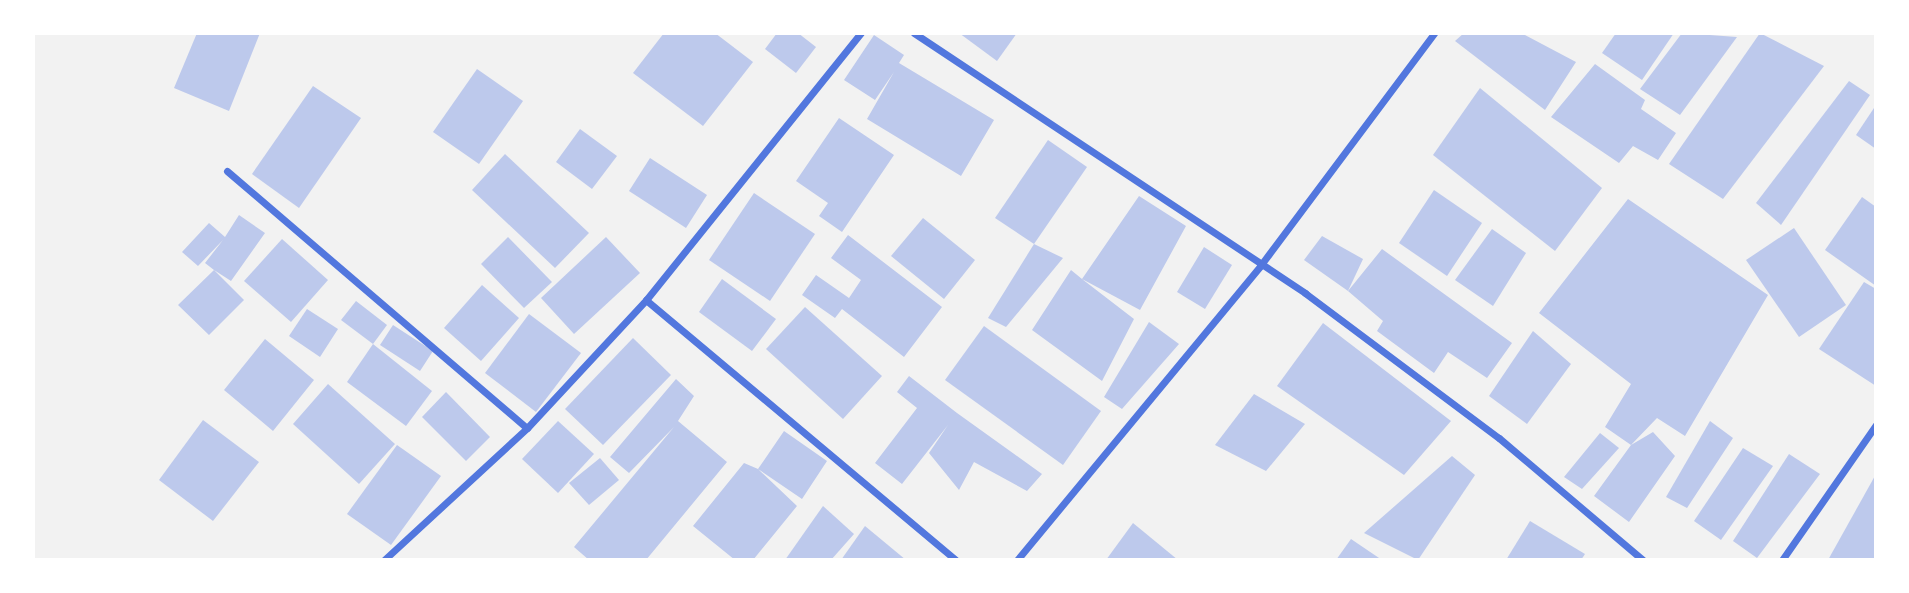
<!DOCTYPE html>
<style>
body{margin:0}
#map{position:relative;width:1909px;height:593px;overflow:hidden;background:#f2f2f2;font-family:Jost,sans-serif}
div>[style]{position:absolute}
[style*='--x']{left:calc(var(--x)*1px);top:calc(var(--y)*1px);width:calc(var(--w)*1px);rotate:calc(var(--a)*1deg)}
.building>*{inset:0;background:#bdc9ec}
.minor>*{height:7px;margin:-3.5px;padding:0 3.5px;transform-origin:3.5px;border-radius:3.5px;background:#5277de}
span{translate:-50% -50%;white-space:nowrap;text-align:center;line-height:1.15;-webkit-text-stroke:5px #fff;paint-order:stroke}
.frame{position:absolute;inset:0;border:35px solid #fff;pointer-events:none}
</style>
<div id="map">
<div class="building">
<div style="clip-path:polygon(197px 33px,260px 33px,229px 111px,174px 88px)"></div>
<div style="clip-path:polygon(664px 33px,715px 33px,753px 62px,703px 126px,633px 73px)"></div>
<div style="clip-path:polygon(777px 33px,798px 33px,816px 47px,796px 73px,765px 49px)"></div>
<div style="clip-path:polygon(959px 33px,1017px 33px,997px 61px)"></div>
<div style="clip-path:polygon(1464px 33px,1521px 33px,1576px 62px,1545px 110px,1455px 41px)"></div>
<div style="clip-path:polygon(1616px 33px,1674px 33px,1642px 80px,1602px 53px)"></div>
<div style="clip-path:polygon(1682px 33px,1737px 37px,1680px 115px,1640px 89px)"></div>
<div style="clip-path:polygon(1760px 33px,1824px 66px,1723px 199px,1669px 164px)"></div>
<div style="clip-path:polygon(874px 35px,904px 55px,899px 63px,994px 120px,961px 176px,867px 119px,894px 72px,875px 100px,844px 80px)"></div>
<div style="clip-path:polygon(1595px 64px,1645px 100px,1641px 109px,1676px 133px,1658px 160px,1633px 146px,1619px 163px,1551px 117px)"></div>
<div style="clip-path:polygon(477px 69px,523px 101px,479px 164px,433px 132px)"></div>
<div style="clip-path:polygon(1849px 81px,1870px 95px,1781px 225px,1756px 203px)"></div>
<div style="clip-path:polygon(313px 86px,361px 118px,299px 208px,252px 174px)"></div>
<div style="clip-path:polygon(1480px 88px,1602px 188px,1555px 251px,1433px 155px)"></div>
<div style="clip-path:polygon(1876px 105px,1876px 149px,1856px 135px)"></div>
<div style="clip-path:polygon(839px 118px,894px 155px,842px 232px,819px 216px,828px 203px,796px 181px)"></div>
<div style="clip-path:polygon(580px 129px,617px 156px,592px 189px,556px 162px)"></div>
<div style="clip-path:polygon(1048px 140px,1087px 167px,1034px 244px,995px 218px)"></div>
<div style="clip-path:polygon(505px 154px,589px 233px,555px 268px,472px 190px)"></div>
<div style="clip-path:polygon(650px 158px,707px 195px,686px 228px,629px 191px)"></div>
<div style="clip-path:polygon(1434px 190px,1482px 223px,1447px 276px,1399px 243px)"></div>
<div style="clip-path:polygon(754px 193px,815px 234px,770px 301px,709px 260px)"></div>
<div style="clip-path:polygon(1139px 196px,1186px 226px,1140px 310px,1082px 279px,1134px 319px,1102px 381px,1032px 330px,1071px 270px,1082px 279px)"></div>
<div style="clip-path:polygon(1862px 197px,1876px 207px,1876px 286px,1825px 250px)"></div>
<div style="clip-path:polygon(1628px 199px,1768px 295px,1685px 436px,1657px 418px,1631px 445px,1653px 432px,1675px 456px,1629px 522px,1594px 496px,1631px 445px,1605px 427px,1631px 384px,1539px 313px)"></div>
<div style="clip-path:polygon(239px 215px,265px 233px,231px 281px,214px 270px,244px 300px,209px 335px,178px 305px,214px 270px,205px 263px,223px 240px,198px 266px,182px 252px,209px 223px,225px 237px)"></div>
<div style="clip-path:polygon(923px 218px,975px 260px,944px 299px,891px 256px)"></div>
<div style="clip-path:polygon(1794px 228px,1846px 305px,1799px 337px,1746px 260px)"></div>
<div style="clip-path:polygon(1492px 229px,1526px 253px,1493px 306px,1455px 280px)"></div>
<div style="clip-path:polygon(848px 235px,942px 307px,904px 357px,842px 309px,835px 318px,802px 295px,816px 275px,849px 298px,861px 280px,831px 258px)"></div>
<div style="clip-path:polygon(1322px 236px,1363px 259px,1348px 291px,1304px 260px)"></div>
<div style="clip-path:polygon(508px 237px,552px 282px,524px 308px,481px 264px)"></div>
<div style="clip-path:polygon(606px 237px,640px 273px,574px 334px,541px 298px)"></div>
<div style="clip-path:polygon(282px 239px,328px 280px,291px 322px,244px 281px)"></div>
<div style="clip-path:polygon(1034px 244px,1063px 258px,1006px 327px,988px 318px)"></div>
<div style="clip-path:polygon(1204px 247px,1232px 265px,1205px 309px,1177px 292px)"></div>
<div style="clip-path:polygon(1382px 249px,1512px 343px,1487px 378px,1448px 352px,1434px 373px,1377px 331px,1383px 321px,1348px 291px)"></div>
<div style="clip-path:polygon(722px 279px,776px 319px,752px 351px,699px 312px)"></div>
<div style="clip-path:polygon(1864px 282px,1876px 289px,1876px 386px,1819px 349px)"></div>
<div style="clip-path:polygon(482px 285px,519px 318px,481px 361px,444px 328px)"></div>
<div style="clip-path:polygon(356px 301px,387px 325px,373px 344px,341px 320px)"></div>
<div style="clip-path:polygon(805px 307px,882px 376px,843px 419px,766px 349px)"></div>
<div style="clip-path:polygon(307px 309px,338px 329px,320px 357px,289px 336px)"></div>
<div style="clip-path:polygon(529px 314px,581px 353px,536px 412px,485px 373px)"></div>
<div style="clip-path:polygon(1149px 322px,1179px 344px,1122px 409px,1104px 397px)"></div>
<div style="clip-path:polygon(1323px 323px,1451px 421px,1404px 475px,1277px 386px)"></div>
<div style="clip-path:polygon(393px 325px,433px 351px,420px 371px,380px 345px)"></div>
<div style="clip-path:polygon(984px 326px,1101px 411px,1063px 465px,945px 380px)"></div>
<div style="clip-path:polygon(1533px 331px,1571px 364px,1527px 424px,1489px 396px)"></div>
<div style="clip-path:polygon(633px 338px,671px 375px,603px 445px,565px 409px)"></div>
<div style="clip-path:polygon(265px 339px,314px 380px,273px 431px,224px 390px)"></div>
<div style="clip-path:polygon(373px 344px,432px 391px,406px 426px,347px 382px)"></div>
<div style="clip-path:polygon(909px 376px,957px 413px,1042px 474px,1027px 491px,974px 462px,959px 490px,929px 453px,948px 425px,902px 484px,875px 463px,917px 408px,897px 392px)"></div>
<div style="clip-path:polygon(676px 379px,694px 396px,678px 421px,727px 462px,646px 560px,589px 560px,574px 547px,674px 427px,629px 473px,610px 457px)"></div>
<div style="clip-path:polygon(328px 384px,395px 444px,359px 484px,293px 424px)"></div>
<div style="clip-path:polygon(446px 392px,490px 437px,466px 461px,422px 417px)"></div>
<div style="clip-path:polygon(1254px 394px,1305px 424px,1266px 471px,1215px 445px)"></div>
<div style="clip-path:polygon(203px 420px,259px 462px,213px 521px,159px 480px)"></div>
<div style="clip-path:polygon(558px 421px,594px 454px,558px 493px,522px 459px)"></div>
<div style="clip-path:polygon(1710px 421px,1733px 438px,1687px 508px,1666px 497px)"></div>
<div style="clip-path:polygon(784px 431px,827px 461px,802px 499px,758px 469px,797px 506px,753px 560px,735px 560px,693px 526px,744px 463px,758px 469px)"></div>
<div style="clip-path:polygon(1600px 433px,1619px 448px,1582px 489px,1564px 477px)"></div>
<div style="clip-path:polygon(397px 445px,441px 476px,391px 545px,347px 514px)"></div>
<div style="clip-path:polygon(1743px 448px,1773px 466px,1721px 540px,1694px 521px)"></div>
<div style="clip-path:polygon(1789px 454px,1820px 474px,1757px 558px,1733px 541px)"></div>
<div style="clip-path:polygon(1452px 456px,1475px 475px,1418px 560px,1364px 533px)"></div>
<div style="clip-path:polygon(600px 458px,619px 480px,589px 505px,569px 483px)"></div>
<div style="clip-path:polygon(1876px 474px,1876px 560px,1828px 560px)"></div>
<div style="clip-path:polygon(823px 506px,854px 534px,831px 560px,785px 560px)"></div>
<div style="clip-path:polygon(1530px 521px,1585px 554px,1581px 560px,1506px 560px)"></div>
<div style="clip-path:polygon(1133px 523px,1178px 560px,1106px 560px)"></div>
<div style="clip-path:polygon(865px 526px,906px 560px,841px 560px)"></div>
<div style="clip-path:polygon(1351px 539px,1382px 560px,1336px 560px)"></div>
</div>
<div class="minor">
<div style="--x:914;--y:33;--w:470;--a:33.6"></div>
<div style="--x:1305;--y:293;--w:242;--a:36.8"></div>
<div style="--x:1499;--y:438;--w:189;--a:40.3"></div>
<div style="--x:227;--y:171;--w:395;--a:40.6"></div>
<div style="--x:646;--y:300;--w:405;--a:40"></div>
<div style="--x:384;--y:560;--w:195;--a:-42.7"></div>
<div style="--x:527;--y:428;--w:175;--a:-47.1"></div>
<div style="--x:646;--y:300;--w:343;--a:-51.2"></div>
<div style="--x:1017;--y:560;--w:381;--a:-50.4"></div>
<div style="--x:1260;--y:266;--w:291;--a:-53.2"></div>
<div style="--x:1782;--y:560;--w:165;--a:-55.2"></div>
</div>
<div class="frame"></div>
</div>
